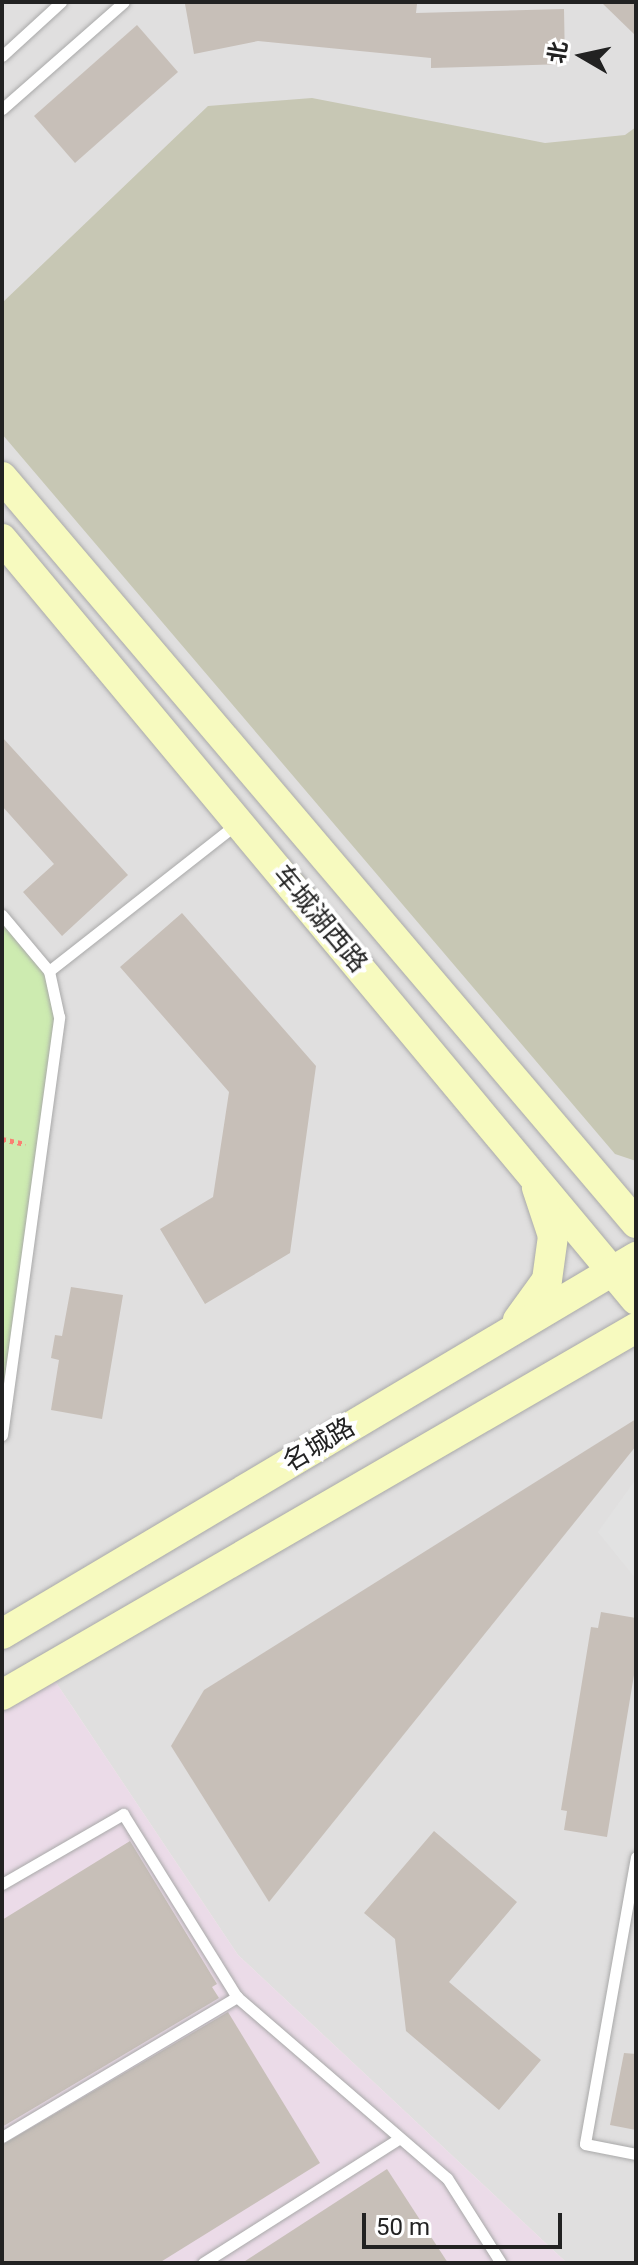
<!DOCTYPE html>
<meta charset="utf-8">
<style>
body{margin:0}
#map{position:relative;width:638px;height:2265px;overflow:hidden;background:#f2efe9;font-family:Roboto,"Noto Sans SC",sans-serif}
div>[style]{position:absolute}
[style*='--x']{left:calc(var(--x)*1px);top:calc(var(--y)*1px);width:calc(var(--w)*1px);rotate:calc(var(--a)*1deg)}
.residential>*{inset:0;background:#e0dfdf}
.industrial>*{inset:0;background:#ebdbe8}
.construction>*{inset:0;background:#c7c7b4}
.grass>*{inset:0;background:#cdebb0}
.parking>*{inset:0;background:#e2e2e2}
.building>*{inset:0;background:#c7bfb8}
.path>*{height:5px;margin-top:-2.5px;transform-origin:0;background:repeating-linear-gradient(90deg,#fa8072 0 4px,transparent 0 8px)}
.roads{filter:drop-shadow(0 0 2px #a9a9a9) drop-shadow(0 0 2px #a9a9a9)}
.lane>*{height:11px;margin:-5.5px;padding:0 5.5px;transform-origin:5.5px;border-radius:5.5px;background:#fff}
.secondary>*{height:30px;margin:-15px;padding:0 15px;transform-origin:15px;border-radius:15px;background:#f7fabf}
span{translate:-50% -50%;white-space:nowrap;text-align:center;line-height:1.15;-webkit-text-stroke:8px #fff;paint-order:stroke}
.street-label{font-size:26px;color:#222}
.frame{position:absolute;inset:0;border:4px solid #222;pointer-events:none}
.north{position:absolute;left:542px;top:16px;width:80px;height:80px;-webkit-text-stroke:6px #fff;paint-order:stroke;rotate:279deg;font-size:22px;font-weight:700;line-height:32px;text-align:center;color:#222}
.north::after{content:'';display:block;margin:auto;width:28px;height:36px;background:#222;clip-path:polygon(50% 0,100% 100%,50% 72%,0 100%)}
.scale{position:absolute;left:362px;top:2213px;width:200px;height:36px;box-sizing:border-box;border:4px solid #222;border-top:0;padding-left:10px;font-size:24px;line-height:28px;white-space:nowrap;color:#222;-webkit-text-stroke:6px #fff;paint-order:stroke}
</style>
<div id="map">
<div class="residential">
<div style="clip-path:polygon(2px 2px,636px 2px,636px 2263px,567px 2263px,238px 1955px,47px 1669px,2px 1694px)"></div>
</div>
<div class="industrial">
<div style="clip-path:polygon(47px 1669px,238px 1955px,567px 2263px,2px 2263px,2px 1694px)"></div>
</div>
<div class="construction">
<div style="clip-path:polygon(312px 98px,545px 143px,625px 135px,636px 127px,636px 1161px,615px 1154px,2px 434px,2px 303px,208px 106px)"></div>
</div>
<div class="grass">
<div style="clip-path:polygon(2px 915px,49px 971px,59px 1017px,2px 1435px)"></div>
</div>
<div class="parking">
<div style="clip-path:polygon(636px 1479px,636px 1579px,598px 1532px)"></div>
</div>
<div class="building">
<div style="clip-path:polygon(196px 2px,398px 2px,417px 4px,416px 13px,564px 9px,565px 64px,431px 68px,431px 58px,258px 41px,194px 54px,185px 4px)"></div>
<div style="clip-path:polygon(601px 2px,636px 2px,636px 36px)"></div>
<div style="clip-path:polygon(137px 25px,178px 72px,75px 163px,34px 116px)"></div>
<div style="clip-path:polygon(2px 737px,128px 875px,62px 936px,23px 892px,54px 864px,2px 806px)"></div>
<div style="clip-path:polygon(182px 913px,316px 1066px,290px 1253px,205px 1304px,160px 1229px,213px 1197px,229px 1092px,120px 967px)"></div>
<div style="clip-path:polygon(71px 1287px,123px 1295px,102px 1419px,51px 1410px,59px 1360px,51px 1358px,55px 1335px,62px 1336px)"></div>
<div style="clip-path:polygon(636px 1419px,636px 1446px,269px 1902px,171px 1746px,204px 1690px)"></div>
<div style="clip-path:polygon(601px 1612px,636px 1618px,636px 1663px,607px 1837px,564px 1830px,567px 1811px,561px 1810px,591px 1627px,598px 1628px)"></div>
<div style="clip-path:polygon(434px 1831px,517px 1902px,449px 1982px,541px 2060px,499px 2110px,406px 2031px,395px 1939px,364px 1913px)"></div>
<div style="clip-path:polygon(130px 1841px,217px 1984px,212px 1987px,219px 1998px,2px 2127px,2px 1920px)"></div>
<div style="clip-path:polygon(228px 2012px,320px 2163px,159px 2263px,2px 2263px,2px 2145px)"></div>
<div style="clip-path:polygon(624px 2053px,636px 2054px,636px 2130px,610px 2125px)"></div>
<div style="clip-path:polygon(387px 2169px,448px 2263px,242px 2263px)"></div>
</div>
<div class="path">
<div style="--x:2;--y:1139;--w:24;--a:12"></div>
</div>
<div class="roads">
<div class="lane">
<div style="--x:2;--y:56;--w:80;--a:-42.5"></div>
<div style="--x:2;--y:109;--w:162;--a:-41.3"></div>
<div style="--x:2;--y:915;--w:73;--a:50"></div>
<div style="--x:2;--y:1435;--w:422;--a:-82.2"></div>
<div style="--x:59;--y:1017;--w:47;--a:-102.3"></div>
<div style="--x:49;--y:971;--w:240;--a:-38.1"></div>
<div style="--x:636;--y:1857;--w:291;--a:100.1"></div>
<div style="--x:585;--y:2144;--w:52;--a:11.1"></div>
<div style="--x:2;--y:1884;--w:140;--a:-30"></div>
<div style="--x:123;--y:1814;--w:216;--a:58.1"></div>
<div style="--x:237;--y:1997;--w:277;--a:40.8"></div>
<div style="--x:447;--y:2178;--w:101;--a:57.6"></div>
<div style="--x:2;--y:2137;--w:274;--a:-30.8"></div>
<div style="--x:203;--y:2263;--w:233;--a:-32.4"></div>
</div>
<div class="secondary">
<div style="--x:2;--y:477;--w:979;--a:49.64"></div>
<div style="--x:2;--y:539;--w:990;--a:50.2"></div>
<div style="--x:518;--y:1320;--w:49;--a:-54.1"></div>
<div style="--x:547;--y:1280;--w:44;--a:-82.2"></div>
<div style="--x:553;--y:1236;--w:51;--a:-108.4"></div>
<div style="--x:2;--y:1634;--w:738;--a:-30.74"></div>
<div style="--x:2;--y:1695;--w:733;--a:-30.07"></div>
</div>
</div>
<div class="street-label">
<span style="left:320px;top:919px;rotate:50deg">车城湖西路</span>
<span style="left:319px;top:1445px;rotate:-31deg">名城路</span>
</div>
<div class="frame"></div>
<div class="north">北</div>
<div class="scale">50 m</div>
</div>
